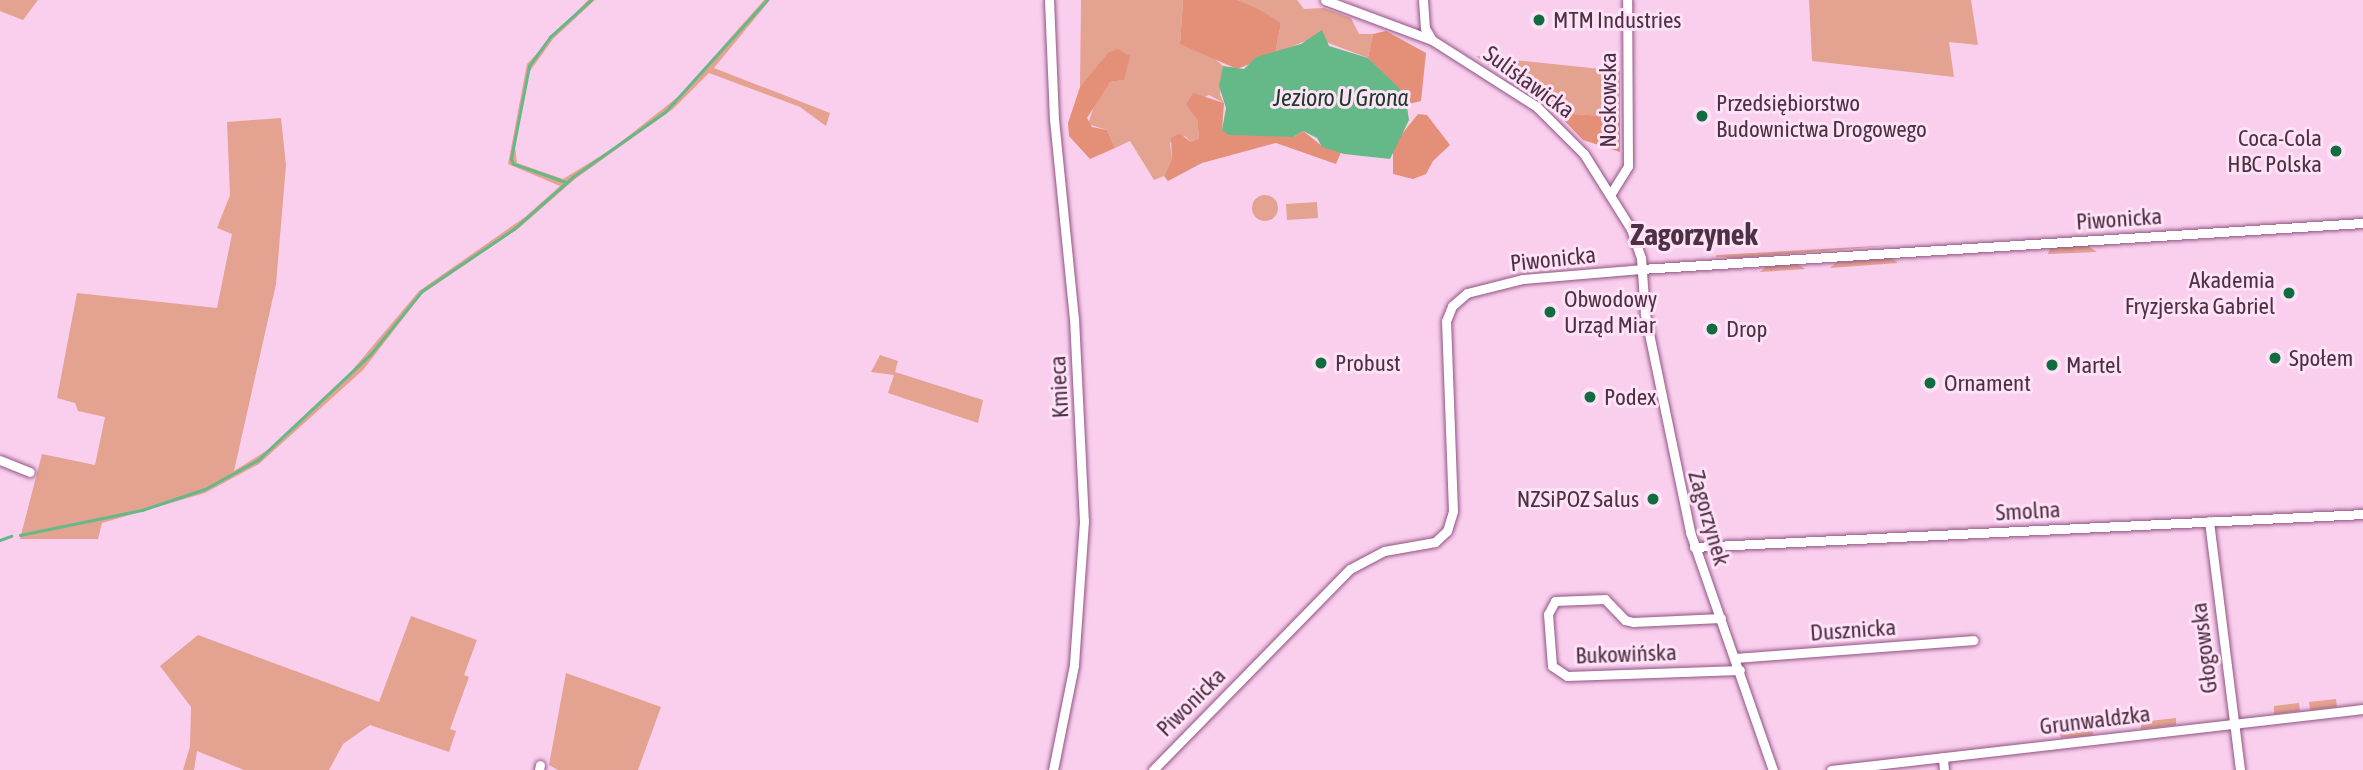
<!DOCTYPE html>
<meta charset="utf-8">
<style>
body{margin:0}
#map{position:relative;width:2363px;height:770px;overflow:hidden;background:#facfee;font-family:"Asap Condensed",sans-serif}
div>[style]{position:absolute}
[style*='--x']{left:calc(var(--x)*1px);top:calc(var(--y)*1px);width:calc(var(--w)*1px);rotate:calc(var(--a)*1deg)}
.green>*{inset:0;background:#e4a290}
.round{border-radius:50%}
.forest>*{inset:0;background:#e48f78}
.water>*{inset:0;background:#65b887}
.stream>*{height:2.5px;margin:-1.25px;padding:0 1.25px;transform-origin:1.25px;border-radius:1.25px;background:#65b887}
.roads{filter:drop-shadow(0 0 2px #915383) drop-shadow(0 0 2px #915383)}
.street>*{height:9px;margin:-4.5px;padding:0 4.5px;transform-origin:4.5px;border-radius:4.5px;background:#fff}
.dots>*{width:19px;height:19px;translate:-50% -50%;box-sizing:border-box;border:4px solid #ffe2f6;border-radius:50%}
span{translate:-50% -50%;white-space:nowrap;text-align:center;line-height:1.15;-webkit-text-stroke:6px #ffe2f6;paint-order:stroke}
.poi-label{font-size:23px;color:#4c3045}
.left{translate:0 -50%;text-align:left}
.right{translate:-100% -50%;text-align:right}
.street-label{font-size:23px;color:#4c3045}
.water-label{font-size:24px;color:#193d28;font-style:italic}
.district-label{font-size:30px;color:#4c3045;font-weight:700}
</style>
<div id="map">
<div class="green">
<div style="clip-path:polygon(0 0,38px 0,23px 20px,0 11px)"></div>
<div style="clip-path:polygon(588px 0,595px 0,553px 39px,528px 74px,515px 147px,517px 163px,563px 179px,612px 149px,679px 96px,764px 0,770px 0,714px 68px,830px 113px,826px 126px,800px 107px,709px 73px,673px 109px,575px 179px,519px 228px,422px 294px,363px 370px,259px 464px,205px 493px,102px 523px,98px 539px,20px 539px,42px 454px,95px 465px,105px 417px,78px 411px,75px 403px,57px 398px,77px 293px,217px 308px,232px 234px,217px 228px,230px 195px,227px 122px,281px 118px,286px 165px,276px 284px,234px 471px,269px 449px,349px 374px,419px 291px,525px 217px,560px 186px,508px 164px,527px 64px)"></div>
<div style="clip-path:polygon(1081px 0,1183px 0,1180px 44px,1209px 54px,1223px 66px,1220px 95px,1224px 103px,1209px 95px,1186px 105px,1197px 118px,1199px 138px,1191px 142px,1185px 136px,1170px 143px,1172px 159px,1164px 176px,1154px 180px,1130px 141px,1115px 148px,1107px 130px,1088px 124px,1097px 97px,1110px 82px,1123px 80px,1103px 64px,1080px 87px)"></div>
<div style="clip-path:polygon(1237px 0,1297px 0,1304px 9px,1324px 8px,1351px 18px,1359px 34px,1373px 34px,1368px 58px,1326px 42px,1305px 41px,1275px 54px,1281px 23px)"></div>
<div style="clip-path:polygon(1809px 0,1971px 0,1978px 45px,1949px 42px,1954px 77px,1812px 61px)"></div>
<div style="clip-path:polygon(1476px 56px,1620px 71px,1620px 117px,1557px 113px)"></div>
<div class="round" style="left:1252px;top:195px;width:26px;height:26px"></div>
<div style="clip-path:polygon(1317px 202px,1318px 218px,1287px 220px,1286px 204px)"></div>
<div style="clip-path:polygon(1895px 245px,1738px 258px,1716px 257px,1716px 255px)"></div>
<div style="clip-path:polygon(2087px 245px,2097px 252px,2048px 254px,2050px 248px)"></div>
<div style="clip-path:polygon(1891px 258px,1898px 263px,1830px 268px,1837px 262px)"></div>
<div style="clip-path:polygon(1797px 264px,1805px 269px,1760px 272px,1766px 266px)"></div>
<div style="clip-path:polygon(880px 355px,898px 361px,895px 372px,983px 400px,978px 423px,888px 393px,894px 375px,871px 372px)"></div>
<div style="clip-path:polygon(411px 616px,477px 640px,464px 675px,469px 677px,450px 729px,456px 731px,449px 752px,370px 725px,343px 744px,329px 770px,244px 770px,197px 751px,194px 770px,183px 770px,190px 746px,191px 707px,160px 666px,198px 635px,379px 702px)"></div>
<div style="clip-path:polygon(566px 673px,661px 707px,638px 770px,558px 770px,549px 765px)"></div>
<div style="clip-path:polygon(2336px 699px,2337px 707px,2310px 710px,2309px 702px)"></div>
<div style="clip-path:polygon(2299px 703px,2300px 711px,2274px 714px,2274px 706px)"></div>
<div style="clip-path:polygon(2176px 718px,2176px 725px,2141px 729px,2141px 722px)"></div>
<div style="clip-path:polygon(2092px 727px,2093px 735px,2061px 738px,2060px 731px)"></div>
</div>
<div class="forest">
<div style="clip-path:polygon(1183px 0,1237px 0,1258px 9px,1281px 23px,1275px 54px,1237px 69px,1180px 44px)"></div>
<div style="clip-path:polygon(1386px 31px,1426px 53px,1421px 101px,1409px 104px,1368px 58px,1373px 34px)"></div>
<div style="clip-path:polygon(1118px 49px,1130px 56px,1124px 80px,1110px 82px,1087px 118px,1092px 127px,1107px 130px,1115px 148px,1090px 159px,1069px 136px,1068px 123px,1080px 87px,1109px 52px)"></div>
<div style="clip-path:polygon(1193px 93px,1224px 103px,1222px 130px,1293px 137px,1303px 131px,1322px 146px,1341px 152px,1336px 164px,1276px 143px,1202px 163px,1168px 181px,1164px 176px,1172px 159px,1171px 138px,1180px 134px,1191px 142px,1199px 138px,1197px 119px,1186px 105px)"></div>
<div style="clip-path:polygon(1557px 113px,1620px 117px,1620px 152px,1583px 140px)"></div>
<div style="clip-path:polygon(1418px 114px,1427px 115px,1450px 145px,1433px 161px,1426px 174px,1413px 179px,1393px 174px,1393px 145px)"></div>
</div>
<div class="water">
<div style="clip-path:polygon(1322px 30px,1329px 46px,1368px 58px,1405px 94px,1409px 120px,1390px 159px,1344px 154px,1322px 147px,1317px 138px,1303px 131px,1293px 137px,1229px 135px,1222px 130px,1226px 108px,1219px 86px,1223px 66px,1244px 69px,1256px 57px,1301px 44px)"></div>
</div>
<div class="stream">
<div style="--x:567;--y:183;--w:57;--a:-160.6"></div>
<div style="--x:513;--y:164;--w:5;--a:-112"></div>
<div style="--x:511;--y:159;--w:95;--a:-79"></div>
<div style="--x:529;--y:66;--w:36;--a:-54"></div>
<div style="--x:550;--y:37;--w:55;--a:-42.1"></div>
<div style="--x:20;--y:535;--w:125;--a:-11.6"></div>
<div style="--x:142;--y:510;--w:66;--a:-18.4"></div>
<div style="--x:205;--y:489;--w:60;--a:-28.7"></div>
<div style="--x:258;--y:460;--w:154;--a:-43.2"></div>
<div style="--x:370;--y:355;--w:82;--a:-50.9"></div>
<div style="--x:422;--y:291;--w:111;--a:-34"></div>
<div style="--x:514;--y:229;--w:80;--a:-41.5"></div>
<div style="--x:574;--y:176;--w:111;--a:-35.1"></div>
<div style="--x:665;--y:112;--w:151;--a:-47.7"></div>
<div style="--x:0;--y:540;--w:12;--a:-20"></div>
</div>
<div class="roads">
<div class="street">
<div style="--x:1049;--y:0;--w:119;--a:87.6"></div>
<div style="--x:1054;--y:119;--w:200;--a:84.3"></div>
<div style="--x:1074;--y:318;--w:203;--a:87.2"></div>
<div style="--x:1084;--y:521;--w:144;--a:94"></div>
<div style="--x:1074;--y:665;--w:107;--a:101.3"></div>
<div style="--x:1325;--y:0;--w:114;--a:20.5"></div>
<div style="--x:1432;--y:40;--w:125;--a:32.5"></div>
<div style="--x:1537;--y:107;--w:66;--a:45"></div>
<div style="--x:1584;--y:154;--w:89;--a:57.9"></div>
<div style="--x:1631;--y:229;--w:31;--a:71"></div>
<div style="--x:1641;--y:258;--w:56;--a:85.9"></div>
<div style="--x:1645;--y:314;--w:223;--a:78.3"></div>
<div style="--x:1690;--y:532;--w:252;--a:70.8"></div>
<div style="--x:1423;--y:0;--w:28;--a:86"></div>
<div style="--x:1425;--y:28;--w:14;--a:60"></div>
<div style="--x:1610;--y:195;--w:34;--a:-58"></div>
<div style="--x:1628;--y:166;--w:166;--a:-90.3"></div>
<div style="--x:0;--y:460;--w:32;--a:22"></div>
<div style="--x:2209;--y:521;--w:251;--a:82.9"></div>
<div style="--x:1694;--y:547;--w:670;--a:-2.82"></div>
<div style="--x:1721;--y:618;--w:88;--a:177.4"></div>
<div style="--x:1633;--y:622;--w:8;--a:-166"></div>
<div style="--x:1625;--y:620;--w:29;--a:-134"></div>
<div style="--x:1605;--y:599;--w:50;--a:177.7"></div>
<div style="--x:1555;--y:601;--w:15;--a:118"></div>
<div style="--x:1548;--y:614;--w:52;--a:85.6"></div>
<div style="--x:1552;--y:666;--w:18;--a:34"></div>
<div style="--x:1567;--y:676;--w:173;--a:-2"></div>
<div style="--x:1736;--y:658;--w:238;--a:-4.3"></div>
<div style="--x:1943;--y:757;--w:13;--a:86"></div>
<div style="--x:539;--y:770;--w:5;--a:-79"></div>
<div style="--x:1153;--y:770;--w:281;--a:-45.6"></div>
<div style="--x:1350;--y:569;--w:38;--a:-28"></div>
<div style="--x:1384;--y:551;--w:52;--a:-10"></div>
<div style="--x:1435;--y:542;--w:16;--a:-43"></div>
<div style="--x:1447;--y:531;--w:21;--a:-73"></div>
<div style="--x:1453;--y:511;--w:190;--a:-92.1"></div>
<div style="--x:1446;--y:321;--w:16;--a:-68"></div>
<div style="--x:1452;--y:306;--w:20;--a:-41"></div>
<div style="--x:1467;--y:293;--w:58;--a:-14"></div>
<div style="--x:1523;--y:279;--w:118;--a:-4.8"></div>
<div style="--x:1641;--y:269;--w:723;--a:-3.65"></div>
<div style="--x:1831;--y:770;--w:535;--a:-6.54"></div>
</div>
</div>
<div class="dots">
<div style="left:1539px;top:20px;background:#116d41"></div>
<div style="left:1702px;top:116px;background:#116d41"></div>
<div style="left:2336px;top:151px;background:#116d41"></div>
<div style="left:2289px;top:293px;background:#116d41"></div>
<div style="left:1550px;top:312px;background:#116d41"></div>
<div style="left:1712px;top:329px;background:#116d41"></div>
<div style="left:2275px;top:358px;background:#116d41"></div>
<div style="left:1321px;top:363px;background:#116d41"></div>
<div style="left:2052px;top:365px;background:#116d41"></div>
<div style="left:1930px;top:383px;background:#116d41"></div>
<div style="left:1590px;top:397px;background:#116d41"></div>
<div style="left:1653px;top:499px;background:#116d41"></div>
</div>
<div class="poi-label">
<span class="left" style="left:1553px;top:20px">MTM Industries</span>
<span class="left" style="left:1716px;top:116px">Przedsiębiorstwo<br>Budownictwa Drogowego</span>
<span class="right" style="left:2322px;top:151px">Coca-Cola<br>HBC Polska</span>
<span class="right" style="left:2275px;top:293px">Akademia<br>Fryzjerska Gabriel</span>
<span class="left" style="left:1564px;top:312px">Obwodowy<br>Urząd Miar</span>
<span class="left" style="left:1726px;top:329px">Drop</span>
<span class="left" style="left:2289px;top:358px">Społem</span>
<span class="left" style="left:1335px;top:363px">Probust</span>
<span class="left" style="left:2066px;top:365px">Martel</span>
<span class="left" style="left:1944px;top:383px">Ornament</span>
<span class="left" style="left:1604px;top:397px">Podex</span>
<span class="right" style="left:1639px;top:499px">NZSiPOZ Salus</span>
</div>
<div class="street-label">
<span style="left:1529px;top:82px;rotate:36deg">Sulisławicka</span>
<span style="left:1608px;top:100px;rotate:-90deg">Noskowska</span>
<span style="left:2119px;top:219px;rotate:-4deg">Piwonicka</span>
<span style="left:1553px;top:259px;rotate:-6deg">Piwonicka</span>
<span style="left:1059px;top:387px;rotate:-93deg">Kmieca</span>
<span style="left:2028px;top:511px;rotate:-3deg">Smolna</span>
<span style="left:1709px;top:518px;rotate:74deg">Zagorzynek</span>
<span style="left:1853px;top:630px;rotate:-4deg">Dusznicka</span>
<span style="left:2204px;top:648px;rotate:-97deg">Głogowska</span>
<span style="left:1626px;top:654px;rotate:-2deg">Bukowińska</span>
<span style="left:1191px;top:702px;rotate:-45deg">Piwonicka</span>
<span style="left:2095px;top:720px;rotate:-7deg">Grunwaldzka</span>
</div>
<div class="water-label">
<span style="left:1341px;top:98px">Jezioro U Grona</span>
</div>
<div class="district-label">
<span style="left:1694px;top:234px">Zagorzynek</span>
</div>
</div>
